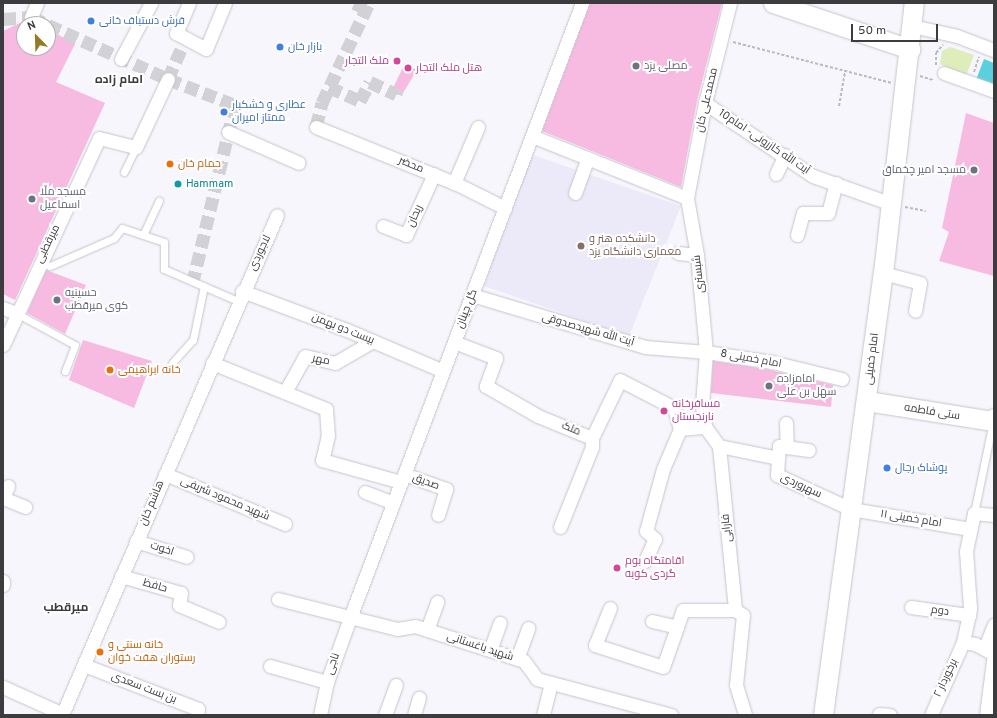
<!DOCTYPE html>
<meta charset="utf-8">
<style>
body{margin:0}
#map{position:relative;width:997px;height:718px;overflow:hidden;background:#f7f6fc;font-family:Overpass,Cairo,sans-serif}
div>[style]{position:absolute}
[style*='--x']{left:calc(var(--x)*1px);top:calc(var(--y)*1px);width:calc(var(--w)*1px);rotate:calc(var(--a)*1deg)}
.built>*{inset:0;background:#eceaf8}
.green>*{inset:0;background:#deedba}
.water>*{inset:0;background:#59cfe0}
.building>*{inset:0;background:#f7bae1}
.street-tunnel>*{height:13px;margin-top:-6.5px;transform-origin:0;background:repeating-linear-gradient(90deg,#d2d1d6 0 13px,transparent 0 19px)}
.path>*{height:2px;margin-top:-1px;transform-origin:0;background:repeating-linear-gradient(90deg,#bbbabf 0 3px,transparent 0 5px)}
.roads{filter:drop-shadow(0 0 1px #c5c4cb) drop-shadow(0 0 1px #c5c4cb)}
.lane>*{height:7px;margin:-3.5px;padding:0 3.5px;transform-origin:3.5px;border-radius:3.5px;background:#fff}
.street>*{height:13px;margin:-6.5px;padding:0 6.5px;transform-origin:6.5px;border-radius:6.5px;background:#fff}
.secondary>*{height:19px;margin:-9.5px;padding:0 9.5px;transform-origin:9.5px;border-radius:9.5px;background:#fff}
.dots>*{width:11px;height:11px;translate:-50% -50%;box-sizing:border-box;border:2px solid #fff;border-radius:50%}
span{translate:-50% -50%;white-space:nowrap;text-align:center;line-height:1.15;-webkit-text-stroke:4px #fff;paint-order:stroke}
.shop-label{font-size:11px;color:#366cbe}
.left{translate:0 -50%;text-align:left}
.hotel-label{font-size:11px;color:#b23c85}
.right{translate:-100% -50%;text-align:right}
.worship-label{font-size:11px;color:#5b616d}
.street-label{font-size:11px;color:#3c3c3f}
.food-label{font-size:11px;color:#c56008}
.culture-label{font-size:11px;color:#0d838f}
.education-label{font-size:11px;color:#785e54}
.neighbourhood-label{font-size:12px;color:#3c3c3f;font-weight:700}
.frame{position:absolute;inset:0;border:4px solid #3c3c3f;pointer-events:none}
.north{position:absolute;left:16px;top:16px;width:40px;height:40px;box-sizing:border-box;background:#fff;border:1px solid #b1b1b2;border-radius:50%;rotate:337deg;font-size:11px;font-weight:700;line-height:16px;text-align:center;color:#3c3c3f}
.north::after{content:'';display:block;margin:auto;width:14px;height:18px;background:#947a21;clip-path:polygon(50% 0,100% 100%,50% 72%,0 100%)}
.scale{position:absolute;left:851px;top:24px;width:87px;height:18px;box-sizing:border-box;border:2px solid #3c3c3f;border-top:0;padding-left:5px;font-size:12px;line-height:14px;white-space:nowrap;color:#3c3c3f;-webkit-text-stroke:3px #fff;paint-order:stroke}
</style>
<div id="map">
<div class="built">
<div style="clip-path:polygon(530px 154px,681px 206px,629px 336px,484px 286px)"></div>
</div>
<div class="green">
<div style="clip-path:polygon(950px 47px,974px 55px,966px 76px,940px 64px,942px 51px)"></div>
</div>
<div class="water">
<div style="clip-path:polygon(984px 59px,994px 63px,994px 87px,976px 80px)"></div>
</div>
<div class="building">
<div style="clip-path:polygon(590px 3px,722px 3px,697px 101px,681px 187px,542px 131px)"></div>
<div style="clip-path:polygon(24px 21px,24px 48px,48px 48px,48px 29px,75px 44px,56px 82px,105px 103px,15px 300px,3px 294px,3px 31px)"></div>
<div style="clip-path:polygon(405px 63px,417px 70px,403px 93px,393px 88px)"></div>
<div style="clip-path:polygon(966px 113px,994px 123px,994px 276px,939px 261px,949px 232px,942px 228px)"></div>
<div style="clip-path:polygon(46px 270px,86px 285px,65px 334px,27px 313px)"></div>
<div style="clip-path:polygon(83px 340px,152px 361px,134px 408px,69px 380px)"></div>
<div style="clip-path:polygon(713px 361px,770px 370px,833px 385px,831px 407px,711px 393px)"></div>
</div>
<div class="street-tunnel">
<div style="--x:354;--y:3;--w:13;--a:23"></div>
<div style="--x:3;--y:19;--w:28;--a:-4"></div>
<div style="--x:31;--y:17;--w:17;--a:24"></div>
<div style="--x:48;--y:25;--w:132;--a:24.2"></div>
<div style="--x:168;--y:79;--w:72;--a:21.2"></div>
<div style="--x:235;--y:105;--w:181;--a:103.4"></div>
<div style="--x:168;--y:79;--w:45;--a:-66.3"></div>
<div style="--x:329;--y:87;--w:34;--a:24"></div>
<div style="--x:360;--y:101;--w:21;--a:-62"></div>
<div style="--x:370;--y:82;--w:29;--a:25"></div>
<div style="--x:396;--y:94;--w:4;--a:-76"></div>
<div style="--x:316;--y:127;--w:25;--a:-76"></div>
<div style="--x:322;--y:103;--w:110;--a:-64.8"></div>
</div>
<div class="path">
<div style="--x:733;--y:42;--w:163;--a:14.5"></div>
<div style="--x:936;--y:65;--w:12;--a:-90"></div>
<div style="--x:936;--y:53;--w:11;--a:-49"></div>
<div style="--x:974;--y:72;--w:16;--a:-72"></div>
<div style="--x:920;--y:76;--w:14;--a:17"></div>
<div style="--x:839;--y:106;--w:36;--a:-80"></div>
<div style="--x:905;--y:207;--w:21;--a:11"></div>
</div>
<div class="roads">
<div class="lane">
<div style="--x:124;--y:172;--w:28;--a:-64"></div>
<div style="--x:143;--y:235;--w:38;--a:-65"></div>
<div style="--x:39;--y:263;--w:11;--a:15"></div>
<div style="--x:50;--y:266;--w:70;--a:-23.6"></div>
<div style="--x:114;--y:238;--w:13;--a:-51"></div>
<div style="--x:122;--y:228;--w:44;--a:18.4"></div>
<div style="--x:164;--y:242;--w:27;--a:90"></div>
<div style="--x:164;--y:269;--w:81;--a:23.4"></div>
<div style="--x:16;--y:313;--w:67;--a:28.5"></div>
<div style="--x:75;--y:345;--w:28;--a:111"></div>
<div style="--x:172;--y:363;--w:31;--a:-48"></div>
<div style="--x:193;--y:340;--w:55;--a:-78.5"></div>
<div style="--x:974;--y:513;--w:94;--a:-78.3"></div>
</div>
<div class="street">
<div style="--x:189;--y:3;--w:33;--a:113"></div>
<div style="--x:176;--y:33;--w:34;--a:28"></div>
<div style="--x:206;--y:49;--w:50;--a:-67.6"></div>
<div style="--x:31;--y:17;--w:15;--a:-67"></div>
<div style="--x:912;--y:26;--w:46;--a:12.5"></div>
<div style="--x:957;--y:36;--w:40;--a:21"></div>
<div style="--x:121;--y:59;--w:64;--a:-61.8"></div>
<div style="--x:944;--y:73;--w:53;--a:19.8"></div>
<div style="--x:705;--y:103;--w:130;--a:34.1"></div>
<div style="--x:813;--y:176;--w:84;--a:19.5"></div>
<div style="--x:316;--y:127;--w:152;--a:22"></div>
<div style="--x:457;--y:184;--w:54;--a:26.6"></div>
<div style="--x:228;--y:132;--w:77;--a:23.6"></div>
<div style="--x:532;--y:136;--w:167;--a:21.8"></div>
<div style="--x:776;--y:174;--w:21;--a:-65"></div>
<div style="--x:454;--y:183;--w:61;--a:-66.8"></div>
<div style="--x:575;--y:193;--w:37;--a:-70"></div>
<div style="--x:383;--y:226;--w:25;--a:21"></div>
<div style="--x:406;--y:235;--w:67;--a:-65.3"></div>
<div style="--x:797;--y:235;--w:23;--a:-75"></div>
<div style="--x:803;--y:213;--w:25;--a:0"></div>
<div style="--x:828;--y:213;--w:31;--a:-75"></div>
<div style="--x:678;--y:253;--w:19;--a:6"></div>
<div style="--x:883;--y:273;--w:38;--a:15"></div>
<div style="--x:920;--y:283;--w:28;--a:100"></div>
<div style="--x:242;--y:291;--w:112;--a:20.4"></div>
<div style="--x:347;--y:330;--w:104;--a:23.1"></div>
<div style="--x:472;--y:295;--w:181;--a:16.7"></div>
<div style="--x:645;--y:347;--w:61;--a:4.7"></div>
<div style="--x:706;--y:352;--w:67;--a:8.6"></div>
<div style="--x:772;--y:362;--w:72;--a:13.7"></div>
<div style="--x:3;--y:308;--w:14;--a:21"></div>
<div style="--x:454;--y:342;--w:45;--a:20.9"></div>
<div style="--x:496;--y:358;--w:30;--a:110"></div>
<div style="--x:486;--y:386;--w:60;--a:30"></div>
<div style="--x:538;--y:416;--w:58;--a:22.2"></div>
<div style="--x:592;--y:438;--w:64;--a:-64.2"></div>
<div style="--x:620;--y:380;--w:61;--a:27.4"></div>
<div style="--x:674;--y:408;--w:22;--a:74"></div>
<div style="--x:3;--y:345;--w:228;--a:-65.1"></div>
<div style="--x:99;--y:138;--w:38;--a:14"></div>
<div style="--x:136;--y:147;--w:75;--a:-64.8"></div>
<div style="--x:212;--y:363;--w:123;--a:22"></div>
<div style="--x:326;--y:409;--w:26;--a:86"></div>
<div style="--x:328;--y:435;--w:26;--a:103"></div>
<div style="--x:322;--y:460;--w:82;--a:15.6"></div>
<div style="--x:285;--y:392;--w:41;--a:-60.9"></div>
<div style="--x:305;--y:356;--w:31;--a:13"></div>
<div style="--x:335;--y:363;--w:44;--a:-30.1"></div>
<div style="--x:786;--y:423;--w:24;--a:88"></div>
<div style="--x:719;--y:446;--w:24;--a:-126"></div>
<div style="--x:705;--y:427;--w:22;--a:-98"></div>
<div style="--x:702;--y:405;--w:53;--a:-85.7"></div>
<div style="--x:706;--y:352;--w:97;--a:-95.3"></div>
<div style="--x:697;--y:255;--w:58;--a:-100"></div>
<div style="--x:687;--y:198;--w:97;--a:-79.3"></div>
<div style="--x:705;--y:103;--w:103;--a:-76"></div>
<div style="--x:719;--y:446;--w:60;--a:11.5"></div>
<div style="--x:778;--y:458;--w:17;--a:93"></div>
<div style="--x:777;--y:475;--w:81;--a:24.7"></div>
<div style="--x:851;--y:509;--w:121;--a:9.5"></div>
<div style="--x:719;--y:446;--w:165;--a:84.4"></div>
<div style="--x:735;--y:610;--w:9;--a:32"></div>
<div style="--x:743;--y:615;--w:70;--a:95.7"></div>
<div style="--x:736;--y:685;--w:31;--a:73"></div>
<div style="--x:778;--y:458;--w:12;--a:-85"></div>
<div style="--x:779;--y:446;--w:30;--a:8"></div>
<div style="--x:165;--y:474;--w:130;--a:22.6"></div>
<div style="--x:404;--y:474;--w:45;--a:19.7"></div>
<div style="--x:446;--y:489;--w:27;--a:107"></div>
<div style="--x:365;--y:492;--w:30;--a:21"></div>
<div style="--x:3;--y:498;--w:24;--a:22"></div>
<div style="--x:3;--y:498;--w:13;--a:-67"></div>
<div style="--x:560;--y:527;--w:86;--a:-68.2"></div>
<div style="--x:592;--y:447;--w:9;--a:-90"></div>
<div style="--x:136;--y:541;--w:53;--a:17.4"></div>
<div style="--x:645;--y:561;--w:24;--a:-66"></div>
<div style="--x:655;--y:539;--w:12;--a:-138"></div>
<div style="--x:646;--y:531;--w:64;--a:-74.7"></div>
<div style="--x:663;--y:469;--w:43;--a:-67"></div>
<div style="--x:680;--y:429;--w:25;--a:-5"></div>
<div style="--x:121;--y:576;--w:62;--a:15.8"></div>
<div style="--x:181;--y:593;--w:12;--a:99"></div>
<div style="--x:179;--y:605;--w:43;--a:23"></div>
<div style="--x:3;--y:581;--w:4;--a:90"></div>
<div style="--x:278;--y:599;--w:123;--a:14.1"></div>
<div style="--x:397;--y:629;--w:18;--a:-9"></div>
<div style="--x:415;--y:626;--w:114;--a:17.8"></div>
<div style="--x:524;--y:661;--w:22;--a:54"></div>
<div style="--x:537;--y:679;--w:139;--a:15"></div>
<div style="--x:911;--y:607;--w:59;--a:7.9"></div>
<div style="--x:610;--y:608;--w:40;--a:112"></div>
<div style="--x:595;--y:645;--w:71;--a:17.9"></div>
<div style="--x:663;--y:667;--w:42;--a:-70.7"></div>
<div style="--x:652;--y:621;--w:26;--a:13"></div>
<div style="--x:677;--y:627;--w:18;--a:-71"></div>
<div style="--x:683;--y:610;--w:52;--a:0"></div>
<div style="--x:427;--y:630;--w:30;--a:-70"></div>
<div style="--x:963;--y:642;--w:12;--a:9"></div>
<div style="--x:975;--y:644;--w:21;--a:28"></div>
<div style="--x:985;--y:647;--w:24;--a:-68"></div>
<div style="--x:490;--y:650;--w:29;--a:-70"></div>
<div style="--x:517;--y:659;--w:33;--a:-70"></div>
<div style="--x:84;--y:665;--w:122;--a:21.1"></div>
<div style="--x:198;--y:709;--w:6;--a:99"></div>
<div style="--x:270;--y:666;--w:59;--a:15.7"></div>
<div style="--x:3;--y:687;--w:66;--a:24.2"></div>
<div style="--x:879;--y:714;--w:11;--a:5"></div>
<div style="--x:62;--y:715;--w:544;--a:-66.73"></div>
<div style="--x:320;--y:715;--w:34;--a:-78"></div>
<div style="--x:327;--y:682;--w:71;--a:-70.3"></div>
<div style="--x:351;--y:615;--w:654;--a:-69.32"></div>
<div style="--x:385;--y:715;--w:32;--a:-70"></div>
<div style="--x:414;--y:715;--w:18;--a:-74"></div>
<div style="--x:543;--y:715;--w:33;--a:-76"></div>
<div style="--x:931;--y:715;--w:80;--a:-66.3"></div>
<div style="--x:963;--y:642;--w:35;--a:-78"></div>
<div style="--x:970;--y:608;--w:57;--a:-94"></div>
<div style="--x:966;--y:551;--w:39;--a:-78"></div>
<div style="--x:974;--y:513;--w:20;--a:6"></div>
<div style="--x:986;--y:715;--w:63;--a:-82.6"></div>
</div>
<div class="secondary">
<div style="--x:773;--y:3;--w:145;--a:18.6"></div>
<div style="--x:867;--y:401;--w:128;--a:9"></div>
<div style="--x:993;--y:421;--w:3;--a:-72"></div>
<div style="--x:823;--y:715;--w:446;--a:-82.3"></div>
<div style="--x:883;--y:273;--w:272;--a:-83.5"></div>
</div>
</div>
<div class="dots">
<div style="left:91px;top:21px;background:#3f7fe0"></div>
<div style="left:280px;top:47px;background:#3f7fe0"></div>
<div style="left:397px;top:61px;background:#d1479c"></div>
<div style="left:636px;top:66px;background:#6b7280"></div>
<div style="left:408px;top:68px;background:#d1479c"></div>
<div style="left:224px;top:112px;background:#3f7fe0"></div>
<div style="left:170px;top:164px;background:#e8710a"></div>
<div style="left:974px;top:170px;background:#6b7280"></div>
<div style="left:178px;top:184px;background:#0f9aa8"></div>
<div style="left:32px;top:199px;background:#6b7280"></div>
<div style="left:581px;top:246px;background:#8d6e63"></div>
<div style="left:57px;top:300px;background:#6b7280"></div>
<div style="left:110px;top:370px;background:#e8710a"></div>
<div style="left:769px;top:386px;background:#6b7280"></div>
<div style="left:664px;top:411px;background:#d1479c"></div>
<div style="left:887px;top:468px;background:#3f7fe0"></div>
<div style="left:617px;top:568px;background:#d1479c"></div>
<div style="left:100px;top:652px;background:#e8710a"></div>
</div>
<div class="shop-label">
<span class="left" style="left:99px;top:21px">فرش دستباف خانی</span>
<span class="left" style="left:288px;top:47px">بازار خان</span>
<span class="left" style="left:232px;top:112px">عطاری و خشکبار<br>ممتاز امیران</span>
<span class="left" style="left:895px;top:468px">پوشاک رجال</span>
</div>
<div class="hotel-label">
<span class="right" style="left:389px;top:61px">ملک التجار</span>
<span class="left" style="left:416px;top:68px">هتل ملک التجار</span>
<span class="left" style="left:672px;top:411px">مسافرخانه<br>نارنجستان</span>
<span class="left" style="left:625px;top:568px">اقامتگاه بوم<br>گردی کوبه</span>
</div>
<div class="worship-label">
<span class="left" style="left:644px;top:66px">مصلی یزد</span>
<span class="right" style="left:966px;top:170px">مسجد امیر چخماق</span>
<span class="left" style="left:40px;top:199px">مسجد ملّا<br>اسماعیل</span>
<span class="left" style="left:65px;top:300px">حسینیه<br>کوی میرقطب</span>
<span class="left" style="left:777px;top:386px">امامزاده<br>سهل بن علی</span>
</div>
<div class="street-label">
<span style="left:707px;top:100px;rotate:-77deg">محمدعلی خان</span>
<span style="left:764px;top:142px;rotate:34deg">آیت الله کازرونی- امام10</span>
<span style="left:411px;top:165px;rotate:22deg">محضر</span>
<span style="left:415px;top:216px;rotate:-66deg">ریحان</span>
<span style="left:48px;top:244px;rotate:-64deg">میرقطبی</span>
<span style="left:260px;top:253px;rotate:-65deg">لاجوردی</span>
<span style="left:699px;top:274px;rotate:-96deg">شبستری</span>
<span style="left:467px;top:309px;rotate:-69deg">گل چینان</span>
<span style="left:343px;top:329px;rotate:22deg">بیست دو بهمن</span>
<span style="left:588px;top:330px;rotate:16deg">آیت الله شهیدصدوقی</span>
<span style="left:751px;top:359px;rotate:10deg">امام خمینی 8</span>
<span style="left:872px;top:359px;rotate:-83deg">امام خمینی</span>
<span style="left:321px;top:360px;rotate:12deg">مهر</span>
<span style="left:932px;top:412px;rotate:9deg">ستی فاطمه</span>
<span style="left:571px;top:429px;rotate:23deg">ملک</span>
<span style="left:426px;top:482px;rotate:20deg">صدیق</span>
<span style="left:801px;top:486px;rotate:25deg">سهروردی</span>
<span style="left:225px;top:499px;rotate:23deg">شهید محمود شریفی</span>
<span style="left:152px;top:503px;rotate:-67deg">هاشم خان</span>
<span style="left:911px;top:519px;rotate:9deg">امام خمینی ۱۱</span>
<span style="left:727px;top:528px;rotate:-96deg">فارابی</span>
<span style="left:162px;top:549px;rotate:18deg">اخوت</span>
<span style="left:155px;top:586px;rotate:16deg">حافظ</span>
<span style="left:940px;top:611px;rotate:8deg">دوم</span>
<span style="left:480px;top:647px;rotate:18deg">شهید باغستانی</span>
<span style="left:333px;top:664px;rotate:-71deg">ناجی</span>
<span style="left:946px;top:678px;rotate:-65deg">برخوردار ۲</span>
<span style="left:144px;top:688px;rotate:21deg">بن بست سعدی</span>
</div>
<div class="food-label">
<span class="left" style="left:178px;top:164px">حمام خان</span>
<span class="left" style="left:118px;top:370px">خانه ابراهیمی</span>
<span class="left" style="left:108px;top:652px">خانه سنتی و<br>رستوران هفت خوان</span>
</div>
<div class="culture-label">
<span class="left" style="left:186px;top:184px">Hammam</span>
</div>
<div class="education-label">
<span class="left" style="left:589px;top:246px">دانشکده هنر و<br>معماری دانشگاه یزد</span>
</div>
<div class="neighbourhood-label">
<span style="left:119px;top:81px">امام زاده</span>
<span style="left:66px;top:609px">میرقطب</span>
</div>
<div class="frame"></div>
<div class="north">N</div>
<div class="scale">50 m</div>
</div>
